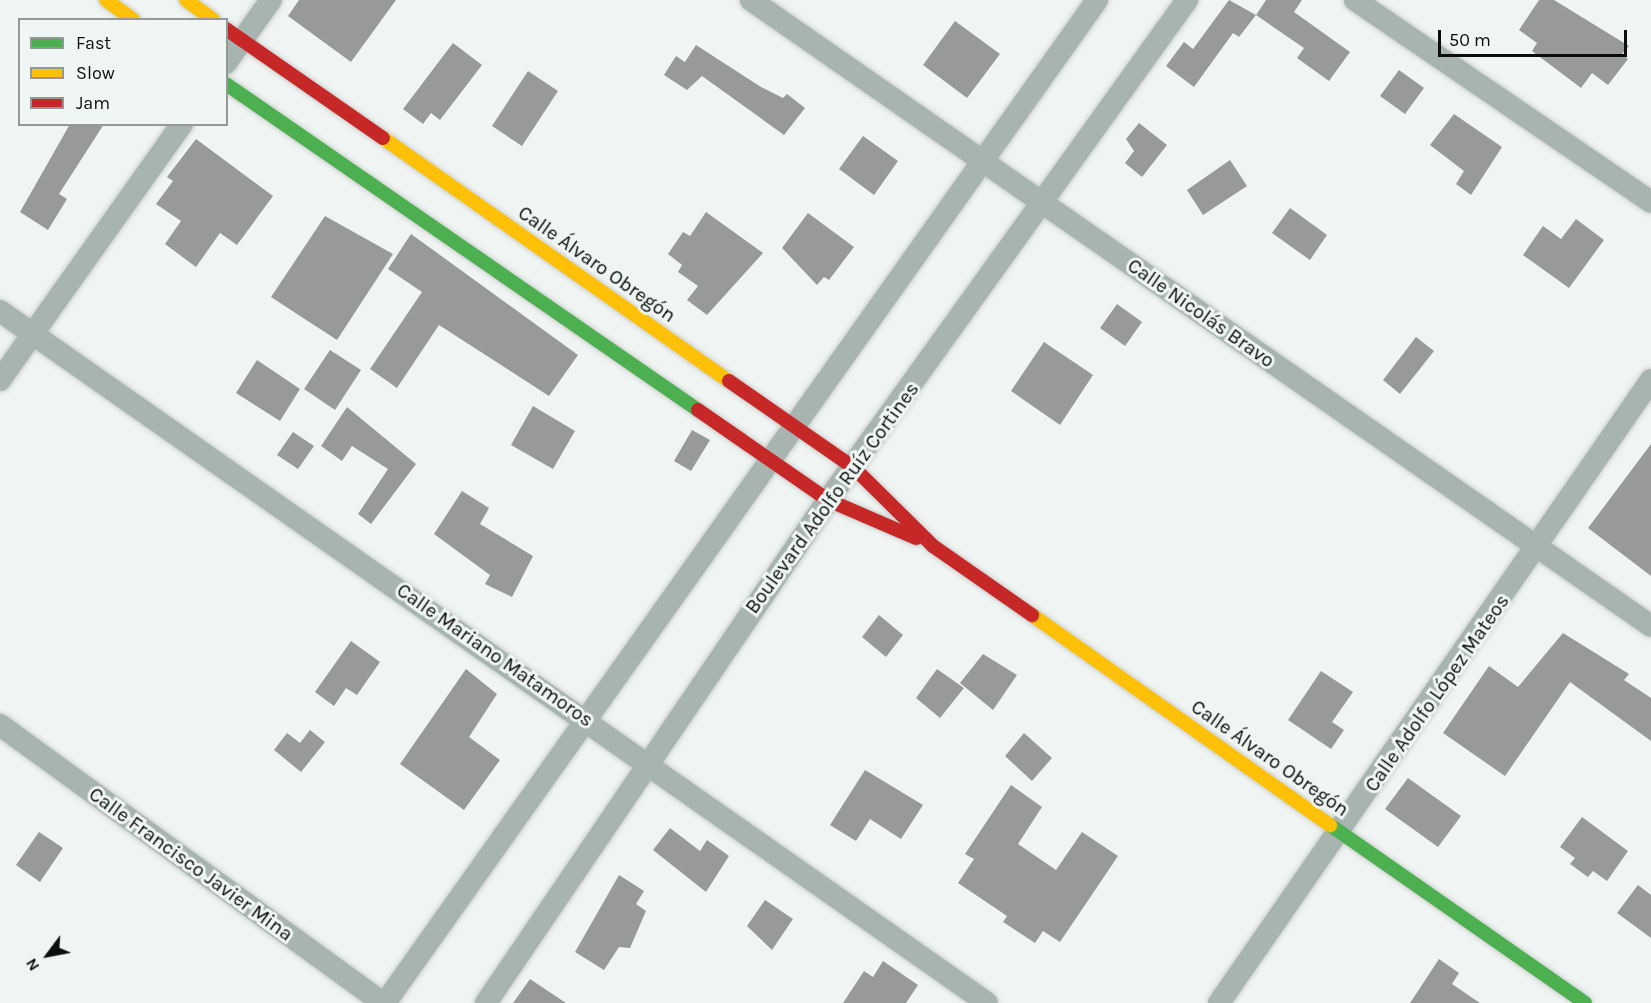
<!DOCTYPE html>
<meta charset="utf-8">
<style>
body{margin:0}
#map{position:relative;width:1651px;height:1003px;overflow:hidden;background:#f0f5f3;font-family:Karla,sans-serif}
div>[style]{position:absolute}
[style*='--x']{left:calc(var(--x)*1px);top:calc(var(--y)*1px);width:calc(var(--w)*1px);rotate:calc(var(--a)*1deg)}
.building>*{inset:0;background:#979a99}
.roads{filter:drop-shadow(0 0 2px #cccfce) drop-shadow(0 0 2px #cccfce)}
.street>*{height:22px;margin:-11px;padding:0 11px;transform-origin:11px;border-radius:11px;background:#a7b4af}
.fast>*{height:14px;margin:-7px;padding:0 7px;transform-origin:7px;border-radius:7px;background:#4caf50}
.slow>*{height:14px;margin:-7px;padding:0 7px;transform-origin:7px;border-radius:7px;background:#ffc107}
.jam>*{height:14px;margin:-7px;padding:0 7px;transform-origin:7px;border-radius:7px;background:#c62828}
span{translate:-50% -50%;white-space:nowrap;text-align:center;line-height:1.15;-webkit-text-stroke:6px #eff6f3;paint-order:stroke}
.street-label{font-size:20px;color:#0c0e0e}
.legend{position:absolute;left:18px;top:18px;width:210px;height:108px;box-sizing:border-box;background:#eff6f3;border:2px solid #949997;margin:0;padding:8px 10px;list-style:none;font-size:18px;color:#0c0e0e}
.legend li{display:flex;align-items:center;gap:12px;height:30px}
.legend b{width:30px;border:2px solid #949997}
.north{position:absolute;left:18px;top:925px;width:60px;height:60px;-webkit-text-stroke:4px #eff6f3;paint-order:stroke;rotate:238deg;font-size:16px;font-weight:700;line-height:24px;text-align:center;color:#0c0e0e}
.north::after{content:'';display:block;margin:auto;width:21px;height:27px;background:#0c0e0e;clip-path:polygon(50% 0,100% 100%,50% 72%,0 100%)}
.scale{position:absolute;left:1438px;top:30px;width:189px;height:27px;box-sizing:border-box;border:3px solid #0c0e0e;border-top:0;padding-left:8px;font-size:18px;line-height:21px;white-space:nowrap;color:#0c0e0e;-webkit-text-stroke:4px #eff6f3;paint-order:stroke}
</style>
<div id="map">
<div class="building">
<div style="clip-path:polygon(299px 0,396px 0,351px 62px,288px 16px)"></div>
<div style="clip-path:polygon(1229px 0,1256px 15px,1239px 37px,1233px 33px,1194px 87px,1166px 66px,1184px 42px,1193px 49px)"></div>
<div style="clip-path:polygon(1266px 0,1302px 0,1294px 12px,1350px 52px,1329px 81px,1297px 58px,1304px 48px,1256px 15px)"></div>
<div style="clip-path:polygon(1539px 0,1554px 0,1629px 46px,1622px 54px,1628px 59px,1608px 85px,1592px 73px,1581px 88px,1532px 51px,1537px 43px,1519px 30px)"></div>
<div style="clip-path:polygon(955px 21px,1000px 54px,967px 98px,923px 65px)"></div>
<div style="clip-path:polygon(453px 43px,482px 65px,440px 120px,431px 113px,423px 124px,403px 109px)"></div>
<div style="clip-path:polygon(696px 45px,761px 87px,783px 98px,787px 94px,805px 108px,784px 135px,702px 76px,687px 90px,664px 75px,676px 56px,685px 62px)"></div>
<div style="clip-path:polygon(1399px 70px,1424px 88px,1405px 114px,1380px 96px)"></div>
<div style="clip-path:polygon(528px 71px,558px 91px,522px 146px,492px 126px)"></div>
<div style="clip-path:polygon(1454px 114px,1502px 147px,1471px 195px,1456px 184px,1464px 171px,1430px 145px)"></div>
<div style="clip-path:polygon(1139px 123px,1167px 145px,1142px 177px,1125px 163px,1134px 151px,1126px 139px)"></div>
<div style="clip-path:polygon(70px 124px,104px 124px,59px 194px,67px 199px,48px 230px,20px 212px)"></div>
<div style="clip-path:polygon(863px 136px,898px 161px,874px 195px,839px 169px)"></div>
<div style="clip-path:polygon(196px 139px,273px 196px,237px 245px,220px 233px,196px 267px,165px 244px,181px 221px,156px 204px,173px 181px,167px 177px)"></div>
<div style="clip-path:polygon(1230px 160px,1247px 186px,1203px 215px,1187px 190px)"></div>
<div style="clip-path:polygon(1290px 208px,1327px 235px,1310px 260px,1272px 233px)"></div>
<div style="clip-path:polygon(706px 212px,763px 253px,707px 315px,687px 300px,698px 286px,678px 272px,682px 265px,668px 254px,683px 232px,690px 236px)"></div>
<div style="clip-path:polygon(808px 213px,854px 247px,829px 280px,824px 277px,817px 285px,782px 248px)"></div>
<div style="clip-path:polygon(325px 216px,393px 254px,337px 340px,271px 297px)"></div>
<div style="clip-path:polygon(1576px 219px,1604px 240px,1569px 288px,1523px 255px,1543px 226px,1561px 239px)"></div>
<div style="clip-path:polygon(411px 234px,578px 355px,549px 396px,439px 325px,397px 388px,370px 369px,422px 292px,388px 269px)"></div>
<div style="clip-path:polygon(1117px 304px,1142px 322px,1125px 346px,1100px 328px)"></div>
<div style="clip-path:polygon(1416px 337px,1434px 351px,1400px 394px,1383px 380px)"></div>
<div style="clip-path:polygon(1044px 342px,1093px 375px,1060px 425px,1011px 391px)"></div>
<div style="clip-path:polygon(330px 350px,361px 370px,335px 410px,304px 389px)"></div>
<div style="clip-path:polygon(257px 360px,300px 389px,280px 421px,236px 393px)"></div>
<div style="clip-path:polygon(533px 406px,575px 431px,553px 469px,511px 445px)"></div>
<div style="clip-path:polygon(347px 407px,416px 464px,371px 524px,358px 514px,388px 469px,352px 446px,342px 461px,321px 446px)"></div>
<div style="clip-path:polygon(692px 430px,710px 440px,691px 471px,674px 461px)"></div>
<div style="clip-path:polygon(293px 432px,314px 446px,298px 469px,277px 455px)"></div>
<div style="clip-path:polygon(1651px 444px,1651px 576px,1588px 528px)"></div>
<div style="clip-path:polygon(462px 491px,489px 508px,480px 524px,533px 556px,512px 597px,485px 584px,490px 575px,434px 534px)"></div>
<div style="clip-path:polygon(879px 615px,903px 635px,886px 657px,862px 637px)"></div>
<div style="clip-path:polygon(1563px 633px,1629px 674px,1624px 680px,1651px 698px,1651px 741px,1570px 682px,1505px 776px,1443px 733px,1489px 666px,1518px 687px)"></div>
<div style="clip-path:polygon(351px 641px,380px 662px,357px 695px,346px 688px,334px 706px,315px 692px)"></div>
<div style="clip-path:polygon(983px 654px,1017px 675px,993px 710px,960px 683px)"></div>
<div style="clip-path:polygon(466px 669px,497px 694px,469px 737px,500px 760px,464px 810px,400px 764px)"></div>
<div style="clip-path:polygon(937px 669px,964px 688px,940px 718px,916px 698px)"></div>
<div style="clip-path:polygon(1321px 671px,1353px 692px,1332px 722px,1344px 730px,1331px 749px,1288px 720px)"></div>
<div style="clip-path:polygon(310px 730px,325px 742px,301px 772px,274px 750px,287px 733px,300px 743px)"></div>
<div style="clip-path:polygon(1024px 733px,1052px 758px,1032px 781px,1005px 756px)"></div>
<div style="clip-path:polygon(865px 770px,923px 805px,901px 839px,870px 819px,856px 841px,830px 825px)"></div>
<div style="clip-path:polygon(1408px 778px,1461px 816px,1438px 847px,1385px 809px)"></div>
<div style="clip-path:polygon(1011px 785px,1042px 807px,1018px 844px,1056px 870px,1082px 832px,1118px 856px,1060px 942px,1043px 931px,1035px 943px,1003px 922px,1007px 916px,958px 883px,974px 859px,965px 854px)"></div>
<div style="clip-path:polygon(1582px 817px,1628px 851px,1607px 881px,1593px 871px,1588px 877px,1570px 864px,1575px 858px,1560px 847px)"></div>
<div style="clip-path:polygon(670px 828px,700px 851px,707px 840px,729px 856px,706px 892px,653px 850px)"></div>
<div style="clip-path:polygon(39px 832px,63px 848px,40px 882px,16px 865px)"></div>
<div style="clip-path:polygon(619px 875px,644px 891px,636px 904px,646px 911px,630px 948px,619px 947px,604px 970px,575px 952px)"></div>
<div style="clip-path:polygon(1638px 885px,1651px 895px,1651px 938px,1617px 913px)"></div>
<div style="clip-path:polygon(765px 900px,793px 919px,772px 950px,747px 926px)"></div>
<div style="clip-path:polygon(1439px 959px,1459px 973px,1452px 984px,1480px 1003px,1410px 1003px)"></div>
<div style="clip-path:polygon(883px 961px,918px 985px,906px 1003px,843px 1003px,864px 971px,873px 977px)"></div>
<div style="clip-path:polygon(530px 979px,566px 1003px,513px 1003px)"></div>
</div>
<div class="roads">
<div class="street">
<div style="--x:751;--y:0;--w:1096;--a:34.82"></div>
<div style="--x:1355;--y:0;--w:358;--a:34.3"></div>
<div style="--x:226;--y:63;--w:77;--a:-54.5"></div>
<div style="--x:0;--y:311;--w:1205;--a:35.03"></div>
<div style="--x:0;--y:380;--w:314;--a:-54.6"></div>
<div style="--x:0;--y:725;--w:473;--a:36"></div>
<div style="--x:385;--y:1003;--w:1230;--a:-54.63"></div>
<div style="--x:486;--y:1003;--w:608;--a:-55.79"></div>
<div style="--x:828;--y:500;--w:616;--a:-54.32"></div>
<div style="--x:1219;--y:1003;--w:758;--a:-55.26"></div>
</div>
<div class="fast">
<div style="--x:226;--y:84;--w:574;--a:34.63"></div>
<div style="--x:1330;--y:825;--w:311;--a:34.9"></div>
</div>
<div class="slow">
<div style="--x:106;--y:0;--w:34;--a:36"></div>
<div style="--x:186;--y:0;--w:34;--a:36"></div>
<div style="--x:383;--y:138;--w:423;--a:35.1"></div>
<div style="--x:1032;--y:615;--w:365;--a:35.2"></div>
</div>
<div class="jam">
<div style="--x:226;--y:29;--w:191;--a:34.8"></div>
<div style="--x:729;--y:381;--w:152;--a:34.8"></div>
<div style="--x:854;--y:468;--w:111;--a:44.6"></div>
<div style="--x:933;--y:546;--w:121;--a:34.9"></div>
<div style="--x:698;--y:410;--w:158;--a:34.7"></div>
<div style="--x:828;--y:500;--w:96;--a:23.4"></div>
</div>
</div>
<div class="street-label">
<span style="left:597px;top:264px;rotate:35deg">Calle Álvaro Obregón</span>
<span style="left:1201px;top:313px;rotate:35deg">Calle Nicolás Bravo</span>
<span style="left:832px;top:498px;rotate:-54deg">Boulevard Adolfo Ruíz Cortines</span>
<span style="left:495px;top:655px;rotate:35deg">Calle Mariano Matamoros</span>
<span style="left:1437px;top:693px;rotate:-55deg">Calle Adolfo López Mateos</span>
<span style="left:1270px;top:758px;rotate:35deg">Calle Álvaro Obregón</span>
<span style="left:191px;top:864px;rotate:36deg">Calle Francisco Javier Mina</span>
</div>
<ul class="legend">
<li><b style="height:8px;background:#4caf50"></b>Fast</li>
<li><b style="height:8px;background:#ffc107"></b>Slow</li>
<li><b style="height:8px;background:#c62828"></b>Jam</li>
</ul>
<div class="north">N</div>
<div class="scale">50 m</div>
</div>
